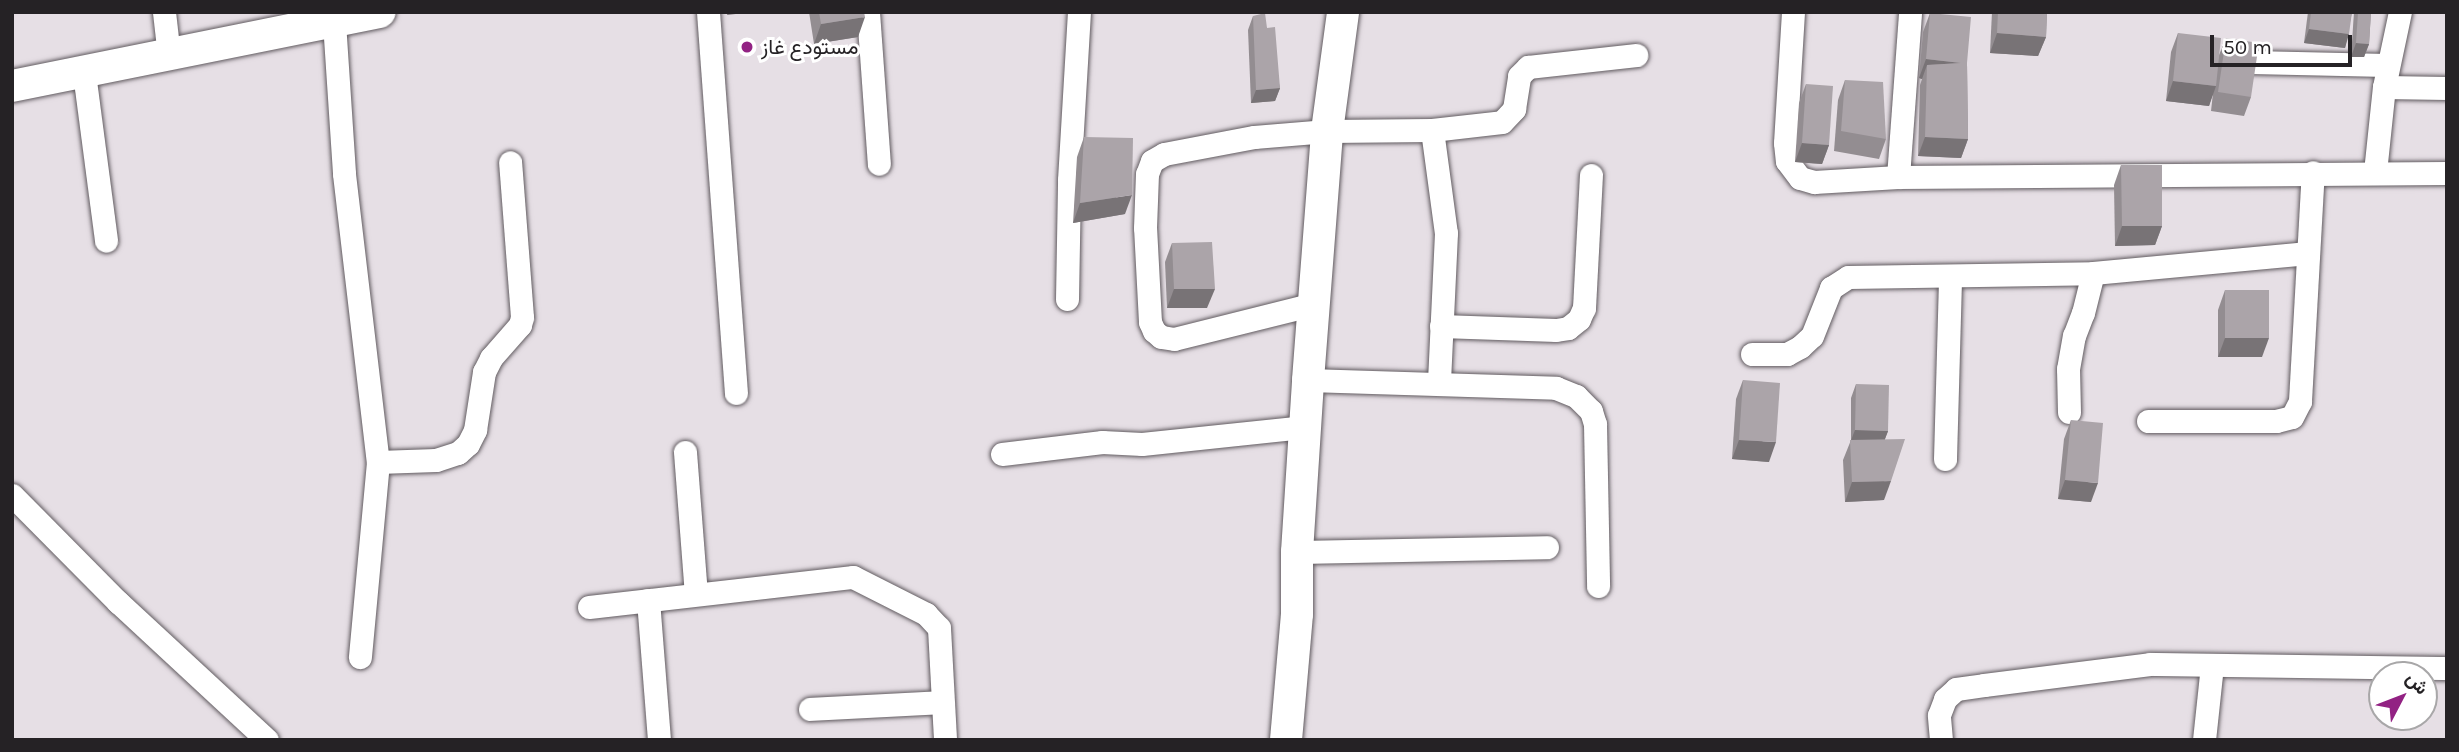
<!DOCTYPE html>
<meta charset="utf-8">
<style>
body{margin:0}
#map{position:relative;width:2459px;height:752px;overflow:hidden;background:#e6dfe5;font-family:Karla,Vazirmatn,sans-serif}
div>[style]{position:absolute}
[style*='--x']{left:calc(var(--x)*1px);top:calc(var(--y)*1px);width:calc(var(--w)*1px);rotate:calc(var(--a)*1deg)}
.roads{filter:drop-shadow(0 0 2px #615b60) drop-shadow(0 0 2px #615b60)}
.street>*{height:23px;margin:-11.5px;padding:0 11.5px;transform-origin:11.5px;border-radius:11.5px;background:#fff}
.secondary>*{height:32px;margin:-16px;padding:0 16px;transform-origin:16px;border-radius:16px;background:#fff}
.wall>*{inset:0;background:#938d91}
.shaded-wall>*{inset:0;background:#787376}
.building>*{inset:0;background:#aba4a9}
.dots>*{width:19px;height:19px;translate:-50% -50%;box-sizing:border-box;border:4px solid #fff;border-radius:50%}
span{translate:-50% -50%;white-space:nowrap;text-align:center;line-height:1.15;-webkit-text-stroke:6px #fff;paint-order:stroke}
.poi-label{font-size:21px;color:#252225}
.left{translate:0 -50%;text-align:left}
.frame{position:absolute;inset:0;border:14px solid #252225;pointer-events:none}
.north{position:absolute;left:2368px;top:661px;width:70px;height:70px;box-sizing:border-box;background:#fff;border:2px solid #a8a7a8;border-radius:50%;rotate:48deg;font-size:19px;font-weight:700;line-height:28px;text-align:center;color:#252225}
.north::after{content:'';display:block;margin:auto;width:24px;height:32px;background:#922283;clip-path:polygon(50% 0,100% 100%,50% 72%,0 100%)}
.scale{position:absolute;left:2210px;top:35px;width:142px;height:32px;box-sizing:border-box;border:4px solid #252225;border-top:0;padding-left:9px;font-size:21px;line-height:24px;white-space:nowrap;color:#252225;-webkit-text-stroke:5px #fff;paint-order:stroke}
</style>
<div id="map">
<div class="roads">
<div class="street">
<div style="--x:164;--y:12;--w:44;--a:83.5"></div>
<div style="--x:708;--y:12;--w:382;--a:85.8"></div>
<div style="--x:868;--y:12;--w:152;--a:85.9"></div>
<div style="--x:1793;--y:12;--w:131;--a:93.5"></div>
<div style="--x:1785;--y:143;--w:18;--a:84"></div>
<div style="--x:1787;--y:161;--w:21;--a:53"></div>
<div style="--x:1800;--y:178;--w:15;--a:16"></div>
<div style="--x:1814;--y:182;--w:84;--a:-3.4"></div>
<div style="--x:1898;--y:177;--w:549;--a:-0.42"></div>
<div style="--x:334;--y:22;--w:152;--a:86.2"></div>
<div style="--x:344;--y:174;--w:290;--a:83.3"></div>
<div style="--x:378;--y:462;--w:196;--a:95.3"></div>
<div style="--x:2251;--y:62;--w:136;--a:1.3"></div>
<div style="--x:84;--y:73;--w:169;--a:82.5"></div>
<div style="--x:2384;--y:87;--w:63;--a:0.9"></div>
<div style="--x:1432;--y:130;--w:104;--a:82.3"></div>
<div style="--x:1446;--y:233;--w:151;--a:92.7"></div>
<div style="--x:2375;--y:172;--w:85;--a:-84"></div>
<div style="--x:2384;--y:87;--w:77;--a:-78"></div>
<div style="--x:1898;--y:177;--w:165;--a:-85.8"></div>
<div style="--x:1067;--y:299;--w:119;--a:-89"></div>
<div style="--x:1069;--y:180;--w:168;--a:-86.6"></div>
<div style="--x:1314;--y:304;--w:144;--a:166"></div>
<div style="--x:1174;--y:339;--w:13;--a:-171"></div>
<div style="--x:1161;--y:337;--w:9;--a:-139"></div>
<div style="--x:1154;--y:331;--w:10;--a:-114"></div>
<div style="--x:1150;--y:322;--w:94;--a:-93"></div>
<div style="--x:1145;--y:228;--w:54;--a:-87.9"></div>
<div style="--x:1147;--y:174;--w:14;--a:-69"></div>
<div style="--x:1152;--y:161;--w:14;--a:-30"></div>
<div style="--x:1164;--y:154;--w:92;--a:-10.7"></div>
<div style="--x:1254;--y:137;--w:73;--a:-4.7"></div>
<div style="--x:1327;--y:131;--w:105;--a:-0.5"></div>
<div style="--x:1432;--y:130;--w:70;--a:-6.5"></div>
<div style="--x:1502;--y:122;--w:18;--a:-47"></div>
<div style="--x:1514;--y:109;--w:33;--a:-81"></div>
<div style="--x:1519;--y:76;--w:13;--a:-45"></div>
<div style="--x:1528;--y:67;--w:109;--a:-6.3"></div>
<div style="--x:1441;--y:326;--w:115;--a:2"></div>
<div style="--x:1556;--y:330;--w:12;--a:-9"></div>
<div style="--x:1568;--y:328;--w:14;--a:-39"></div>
<div style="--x:1579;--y:319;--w:12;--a:-66"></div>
<div style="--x:1584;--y:308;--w:133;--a:-87"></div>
<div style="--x:1752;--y:354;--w:35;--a:0"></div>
<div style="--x:1787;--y:354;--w:15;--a:-28"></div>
<div style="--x:1800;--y:347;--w:16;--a:-43"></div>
<div style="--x:1812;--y:336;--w:52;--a:-68.4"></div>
<div style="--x:1831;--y:288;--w:20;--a:-33"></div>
<div style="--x:1848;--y:277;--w:245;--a:-0.9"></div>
<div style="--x:2093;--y:273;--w:216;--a:-5.3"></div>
<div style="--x:1308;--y:380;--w:248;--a:1.8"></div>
<div style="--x:1556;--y:388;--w:22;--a:22"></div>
<div style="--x:1576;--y:396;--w:21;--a:45"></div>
<div style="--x:1591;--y:411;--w:14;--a:73"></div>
<div style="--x:1595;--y:424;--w:162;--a:88.9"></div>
<div style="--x:2069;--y:412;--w:43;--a:-91.3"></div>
<div style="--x:2068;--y:369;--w:34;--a:-80"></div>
<div style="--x:2074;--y:336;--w:25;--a:-69"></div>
<div style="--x:2083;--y:313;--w:41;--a:-76"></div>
<div style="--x:2148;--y:421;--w:128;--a:0"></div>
<div style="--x:2276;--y:421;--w:16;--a:-14"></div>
<div style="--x:2292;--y:417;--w:18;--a:-63"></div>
<div style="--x:2300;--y:401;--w:229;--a:-86.8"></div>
<div style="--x:685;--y:452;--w:142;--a:85.6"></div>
<div style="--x:1002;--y:454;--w:101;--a:-6.8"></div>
<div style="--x:1102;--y:442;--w:40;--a:2.9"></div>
<div style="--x:1142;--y:444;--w:164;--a:-6"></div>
<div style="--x:1945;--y:459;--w:182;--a:-88.4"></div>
<div style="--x:378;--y:462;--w:58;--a:-2"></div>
<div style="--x:436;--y:460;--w:23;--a:-18"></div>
<div style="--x:458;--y:453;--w:13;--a:-42"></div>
<div style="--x:468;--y:444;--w:16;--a:-63"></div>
<div style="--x:475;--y:430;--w:59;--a:-81.2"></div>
<div style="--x:484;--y:372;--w:16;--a:-63"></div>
<div style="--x:491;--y:358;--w:44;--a:-48.7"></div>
<div style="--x:520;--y:325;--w:8;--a:-76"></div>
<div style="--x:522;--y:317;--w:155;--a:-94.4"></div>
<div style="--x:12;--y:495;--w:151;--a:45.3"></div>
<div style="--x:118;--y:602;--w:203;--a:42.8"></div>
<div style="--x:1297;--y:552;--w:250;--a:-1.1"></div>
<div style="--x:648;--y:600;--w:140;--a:85.5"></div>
<div style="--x:589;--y:607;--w:266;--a:-6.5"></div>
<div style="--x:853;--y:577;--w:82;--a:26.9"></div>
<div style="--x:926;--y:614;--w:19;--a:47"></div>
<div style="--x:939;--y:628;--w:112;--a:86.9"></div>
<div style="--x:810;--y:709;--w:132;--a:-3"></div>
<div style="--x:1941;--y:740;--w:25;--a:-95"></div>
<div style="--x:1939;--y:715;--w:17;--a:-69"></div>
<div style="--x:1945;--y:699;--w:15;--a:-42"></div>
<div style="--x:1956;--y:689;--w:28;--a:-8"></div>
<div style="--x:1984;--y:685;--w:167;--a:-7.2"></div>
<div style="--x:2150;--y:664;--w:297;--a:0.8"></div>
<div style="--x:2204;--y:740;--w:75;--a:-83.9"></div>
</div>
<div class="secondary">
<div style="--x:12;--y:86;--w:375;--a:-11.4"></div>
<div style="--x:1286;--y:740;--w:126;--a:-85"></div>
<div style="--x:1297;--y:614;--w:62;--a:-90"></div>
<div style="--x:1297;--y:552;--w:172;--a:-86.3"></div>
<div style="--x:1308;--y:380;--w:250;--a:-85.6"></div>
<div style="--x:1327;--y:131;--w:120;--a:-82.3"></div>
</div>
</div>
<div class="wall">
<div style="clip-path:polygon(809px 12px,864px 12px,858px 37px,814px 44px)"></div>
<div style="clip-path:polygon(1992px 12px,2047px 12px,2046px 37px,2038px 56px,1990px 53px)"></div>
<div style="clip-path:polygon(2308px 12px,2352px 12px,2345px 48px,2304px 43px)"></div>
<div style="clip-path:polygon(2354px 12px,2371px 12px,2369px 44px,2364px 57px,2351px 57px)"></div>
<div style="clip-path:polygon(1930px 13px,1967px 63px,1968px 139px,1961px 158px,1918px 156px,1920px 85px,1922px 79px,1919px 78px,1923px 32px)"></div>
<div style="clip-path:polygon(1253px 16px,1267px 28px,1280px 88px,1275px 101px,1251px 103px,1248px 30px)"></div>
<div style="clip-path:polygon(2178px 33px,2219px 55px,2226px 38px,2251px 97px,2244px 116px,2211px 111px,2213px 93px,2209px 106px,2166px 101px,2171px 52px)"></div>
<div style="clip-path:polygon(1845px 80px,1886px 139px,1879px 159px,1834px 151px,1838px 100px)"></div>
<div style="clip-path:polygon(1806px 84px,1829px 145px,1822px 164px,1795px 162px,1799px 103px)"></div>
<div style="clip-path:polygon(1084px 137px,1125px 214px,1073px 223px,1077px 157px)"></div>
<div style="clip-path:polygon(2121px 165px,2162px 226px,2155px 245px,2115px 246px,2114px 185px)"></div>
<div style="clip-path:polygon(1172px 243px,1207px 308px,1167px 308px,1165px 262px)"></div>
<div style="clip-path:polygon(2225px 290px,2262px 357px,2218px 357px,2218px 310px)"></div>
<div style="clip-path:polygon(1743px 380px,1769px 462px,1732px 459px,1736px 399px)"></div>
<div style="clip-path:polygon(1856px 384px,1888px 431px,1885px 439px,1884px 500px,1845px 502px,1843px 460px,1851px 440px,1851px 398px)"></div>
<div style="clip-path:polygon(2071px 420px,2091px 502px,2058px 499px,2064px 439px)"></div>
</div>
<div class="shaded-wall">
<div style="clip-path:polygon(728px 12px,753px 12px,727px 15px)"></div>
<div style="clip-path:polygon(865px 17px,858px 37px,814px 44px,821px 24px)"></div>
<div style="clip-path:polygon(2309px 29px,2349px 34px,2345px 48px,2304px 43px)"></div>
<div style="clip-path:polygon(1997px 33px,2046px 37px,2038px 56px,1990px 53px)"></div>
<div style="clip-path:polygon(2356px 43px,2369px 44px,2364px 57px,2351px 57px)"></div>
<div style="clip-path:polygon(1926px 59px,1961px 63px,1927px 65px,1922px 79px,1919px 78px)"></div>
<div style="clip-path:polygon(2173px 81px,2216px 86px,2209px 106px,2166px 101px)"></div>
<div style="clip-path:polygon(1280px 88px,1275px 101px,1251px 103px,1256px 90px)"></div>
<div style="clip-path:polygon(1925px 137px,1968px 139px,1961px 158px,1918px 156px)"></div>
<div style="clip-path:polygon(1802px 143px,1829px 145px,1822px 164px,1795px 162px)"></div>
<div style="clip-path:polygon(1132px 195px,1125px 214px,1073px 223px,1080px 203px)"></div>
<div style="clip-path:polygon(2122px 226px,2162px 226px,2155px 245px,2115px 246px)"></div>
<div style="clip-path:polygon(1174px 289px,1215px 289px,1207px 308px,1167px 308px)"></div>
<div style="clip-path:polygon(2225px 338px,2269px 338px,2262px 357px,2218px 357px)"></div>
<div style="clip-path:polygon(1855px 430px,1888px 431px,1883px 444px,1850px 443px)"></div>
<div style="clip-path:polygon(1739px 440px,1776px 442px,1769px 462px,1732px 459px)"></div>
<div style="clip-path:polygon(2065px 480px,2098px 483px,2091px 502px,2058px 499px)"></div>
<div style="clip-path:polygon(1891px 481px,1884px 500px,1845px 502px,1852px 482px)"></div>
</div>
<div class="building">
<div style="clip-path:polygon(819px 12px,864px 12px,865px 17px,821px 24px)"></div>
<div style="clip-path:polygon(1998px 12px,2047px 12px,2046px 37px,1997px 33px)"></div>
<div style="clip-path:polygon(2311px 12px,2352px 12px,2349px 34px,2309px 29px)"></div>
<div style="clip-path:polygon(2358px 12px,2371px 12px,2369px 44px,2356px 43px)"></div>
<div style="clip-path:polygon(1265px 13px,1267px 28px,1275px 27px,1280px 88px,1256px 90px,1253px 16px)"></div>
<div style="clip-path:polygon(1930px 13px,1971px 17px,1967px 63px,1968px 139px,1925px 137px,1927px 65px,1961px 63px,1926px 59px)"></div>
<div style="clip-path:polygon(2178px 33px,2221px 38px,2216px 86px,2173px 81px)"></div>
<div style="clip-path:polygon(2226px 38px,2259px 43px,2251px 97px,2218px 92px)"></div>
<div style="clip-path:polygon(1845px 80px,1883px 82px,1886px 139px,1841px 131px)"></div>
<div style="clip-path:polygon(1806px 84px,1833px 86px,1829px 145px,1802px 143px)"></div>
<div style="clip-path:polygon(1084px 137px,1133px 138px,1132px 195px,1080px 203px)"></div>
<div style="clip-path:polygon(2121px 165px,2162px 165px,2162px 226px,2122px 226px)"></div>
<div style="clip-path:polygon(1212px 242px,1215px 289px,1174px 289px,1172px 243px)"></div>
<div style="clip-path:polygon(2225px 290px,2269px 290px,2269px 338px,2225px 338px)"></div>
<div style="clip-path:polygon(1743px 380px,1780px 383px,1776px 442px,1739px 440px)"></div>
<div style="clip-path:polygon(1856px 384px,1889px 385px,1888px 431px,1855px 430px)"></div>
<div style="clip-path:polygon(2071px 420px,2103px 423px,2098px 483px,2065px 480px)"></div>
<div style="clip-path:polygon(1905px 439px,1891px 481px,1852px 482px,1850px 440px)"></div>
</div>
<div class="dots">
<div style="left:747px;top:47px;background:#922283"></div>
</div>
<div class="poi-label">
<span class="left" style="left:761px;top:47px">مستودع غاز</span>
</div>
<div class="frame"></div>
<div class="north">ش</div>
<div class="scale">50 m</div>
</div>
